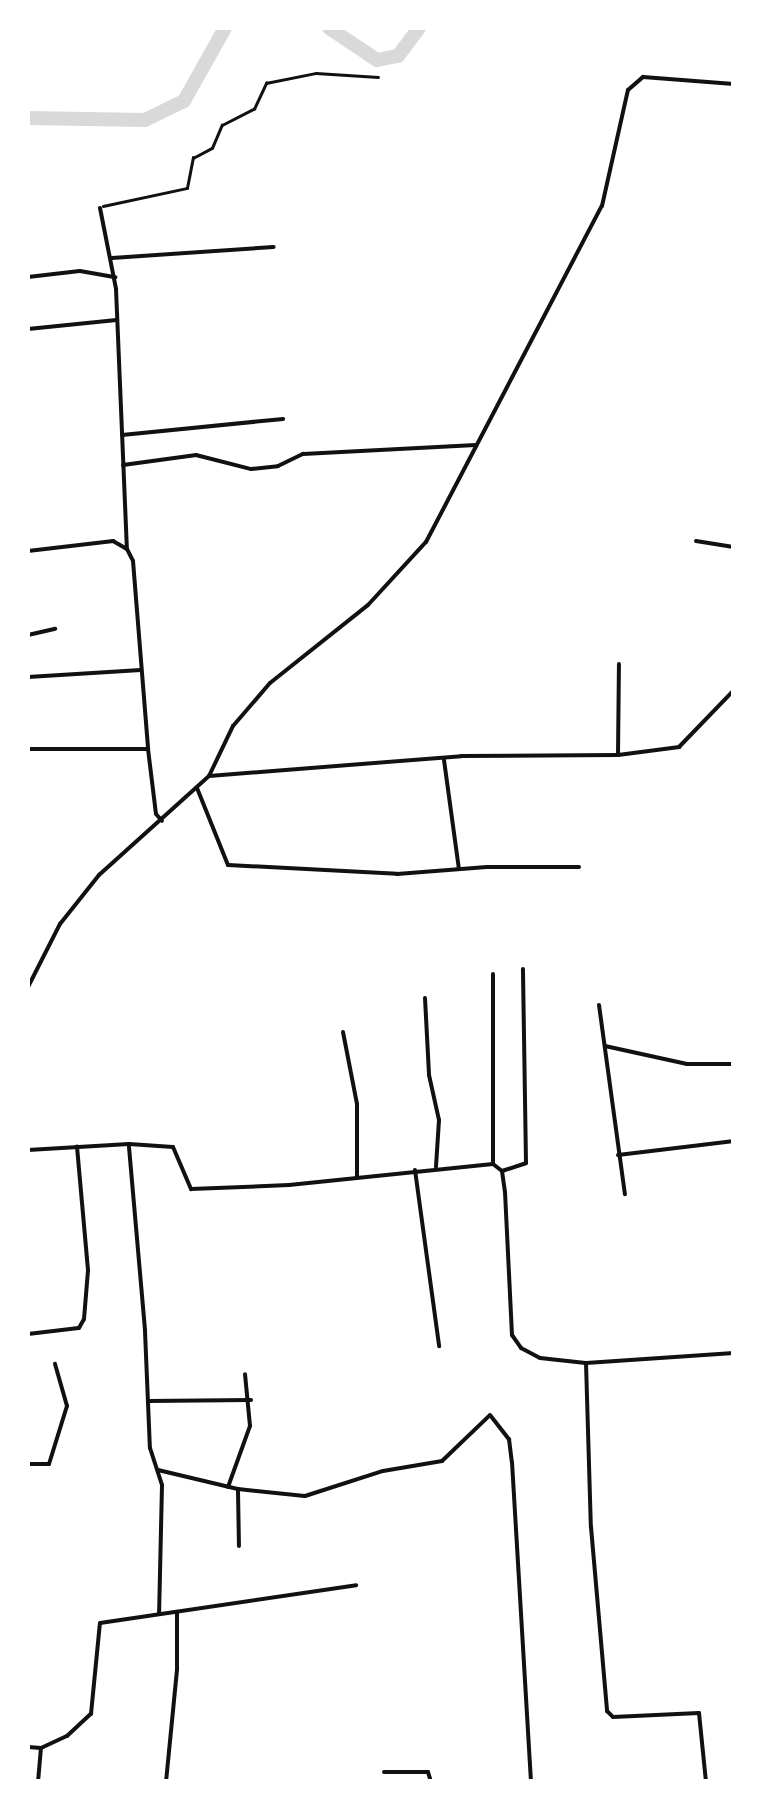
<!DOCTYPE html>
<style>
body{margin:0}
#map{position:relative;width:761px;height:1809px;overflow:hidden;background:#fff;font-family:Signika,sans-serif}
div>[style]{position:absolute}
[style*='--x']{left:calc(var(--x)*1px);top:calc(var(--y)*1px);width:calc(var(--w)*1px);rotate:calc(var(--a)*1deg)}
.river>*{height:14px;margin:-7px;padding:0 7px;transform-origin:7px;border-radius:7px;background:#d9d9d9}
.path>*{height:2.5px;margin:-1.25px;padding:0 1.25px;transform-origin:1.25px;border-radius:1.25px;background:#111}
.minor>*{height:4px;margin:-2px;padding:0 2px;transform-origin:2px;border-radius:2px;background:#111}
span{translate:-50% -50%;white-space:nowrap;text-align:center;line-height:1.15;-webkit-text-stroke:10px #fff;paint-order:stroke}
.frame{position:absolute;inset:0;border:30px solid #fff;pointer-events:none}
</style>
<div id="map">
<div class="river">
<div style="--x:329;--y:28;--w:58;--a:33.7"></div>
<div style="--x:377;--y:60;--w:21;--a:-11"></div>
<div style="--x:398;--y:56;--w:35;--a:-53"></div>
<div style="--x:28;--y:118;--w:117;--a:1"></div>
<div style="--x:145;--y:120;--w:43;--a:-26"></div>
<div style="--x:184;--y:101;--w:84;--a:-60.7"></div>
</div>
<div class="path">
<div style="--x:103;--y:206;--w:86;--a:-12.1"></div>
<div style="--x:187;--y:188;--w:31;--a:-79"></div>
<div style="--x:193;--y:158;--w:21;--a:-28"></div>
<div style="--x:212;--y:148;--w:25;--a:-67"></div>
<div style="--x:222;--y:125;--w:36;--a:-27"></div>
<div style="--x:254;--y:109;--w:29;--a:-65"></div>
<div style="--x:266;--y:83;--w:51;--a:-11.3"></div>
<div style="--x:316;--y:73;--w:62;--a:3.7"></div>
</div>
<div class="minor">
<div style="--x:100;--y:208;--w:83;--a:78.8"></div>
<div style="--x:116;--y:289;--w:260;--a:87.6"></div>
<div style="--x:112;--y:258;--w:162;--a:-3.9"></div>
<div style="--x:28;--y:277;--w:52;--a:-6.6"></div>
<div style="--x:80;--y:271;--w:36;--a:10"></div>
<div style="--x:28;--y:329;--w:89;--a:-5.8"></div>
<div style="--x:122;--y:435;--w:162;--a:-5.7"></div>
<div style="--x:123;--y:465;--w:74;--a:-7.8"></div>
<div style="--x:196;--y:455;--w:57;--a:14.3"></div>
<div style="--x:251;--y:469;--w:27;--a:-6"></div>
<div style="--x:278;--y:466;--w:28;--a:-26"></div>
<div style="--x:303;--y:454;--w:173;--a:-3"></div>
<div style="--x:696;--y:541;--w:38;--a:9"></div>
<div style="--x:28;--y:551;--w:86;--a:-6.7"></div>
<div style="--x:113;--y:541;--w:16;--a:30"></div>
<div style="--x:127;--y:549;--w:13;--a:63"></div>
<div style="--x:133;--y:561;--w:189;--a:85.4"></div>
<div style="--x:148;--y:749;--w:65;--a:83"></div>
<div style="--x:156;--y:814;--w:9;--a:49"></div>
<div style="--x:28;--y:635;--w:28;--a:-13"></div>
<div style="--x:28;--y:677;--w:113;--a:-3.5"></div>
<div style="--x:28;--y:749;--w:120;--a:0"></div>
<div style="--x:618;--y:755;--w:91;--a:-89.4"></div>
<div style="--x:444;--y:760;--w:110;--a:82.2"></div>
<div style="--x:209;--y:776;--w:253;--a:-4.5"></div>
<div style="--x:461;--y:756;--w:157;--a:-0.4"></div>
<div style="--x:618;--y:755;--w:62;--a:-7.5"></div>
<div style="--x:679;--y:747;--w:79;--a:-46"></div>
<div style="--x:197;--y:788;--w:83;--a:68.1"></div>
<div style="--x:228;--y:865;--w:169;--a:3"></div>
<div style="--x:397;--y:874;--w:90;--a:-4.4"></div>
<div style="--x:487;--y:867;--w:92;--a:0"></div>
<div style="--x:493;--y:974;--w:190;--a:90"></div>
<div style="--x:28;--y:987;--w:71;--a:-63.1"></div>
<div style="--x:60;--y:924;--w:63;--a:-51.5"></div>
<div style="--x:99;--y:875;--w:148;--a:-42"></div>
<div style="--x:209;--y:776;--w:55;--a:-64.4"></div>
<div style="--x:233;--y:726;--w:57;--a:-49.3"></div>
<div style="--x:270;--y:683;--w:125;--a:-38.5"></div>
<div style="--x:368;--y:605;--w:86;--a:-47.4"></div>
<div style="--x:426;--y:542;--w:379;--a:-62.4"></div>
<div style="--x:602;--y:206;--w:119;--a:-77.4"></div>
<div style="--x:628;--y:90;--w:20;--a:-41"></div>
<div style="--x:643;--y:77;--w:91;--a:4.4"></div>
<div style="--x:425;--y:998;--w:77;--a:87"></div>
<div style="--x:429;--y:1075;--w:46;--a:77.5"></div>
<div style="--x:439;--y:1120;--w:47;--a:93.7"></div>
<div style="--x:599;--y:1005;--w:191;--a:82.2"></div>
<div style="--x:343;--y:1032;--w:73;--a:79"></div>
<div style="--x:357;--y:1104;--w:73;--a:90"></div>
<div style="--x:605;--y:1046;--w:84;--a:12.4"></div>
<div style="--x:687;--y:1064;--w:47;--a:0"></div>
<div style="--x:129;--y:1147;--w:185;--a:85"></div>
<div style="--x:145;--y:1331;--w:117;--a:87.6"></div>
<div style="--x:150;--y:1448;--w:39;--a:72"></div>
<div style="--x:162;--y:1485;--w:129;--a:91.3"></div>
<div style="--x:28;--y:1150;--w:101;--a:-3.4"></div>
<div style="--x:129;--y:1144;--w:44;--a:3.9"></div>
<div style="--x:173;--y:1147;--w:46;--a:66.8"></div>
<div style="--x:191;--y:1189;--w:98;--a:-2.3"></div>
<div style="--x:289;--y:1185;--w:205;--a:-5.9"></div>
<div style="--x:493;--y:1164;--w:11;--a:38"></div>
<div style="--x:502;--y:1171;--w:21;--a:82"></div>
<div style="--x:505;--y:1192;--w:143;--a:87.2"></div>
<div style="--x:512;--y:1335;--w:16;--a:55"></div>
<div style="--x:521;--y:1348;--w:21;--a:28"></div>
<div style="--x:540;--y:1358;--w:46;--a:6.2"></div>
<div style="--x:586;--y:1363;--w:148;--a:-3.9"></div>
<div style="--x:618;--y:1155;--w:117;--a:-6.9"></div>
<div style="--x:415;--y:1170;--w:178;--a:82.2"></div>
<div style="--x:502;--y:1171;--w:25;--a:-18"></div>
<div style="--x:526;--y:1163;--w:194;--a:-90.9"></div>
<div style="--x:28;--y:1334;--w:51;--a:-6.7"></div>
<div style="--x:79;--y:1328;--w:10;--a:-61"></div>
<div style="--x:84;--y:1319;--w:49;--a:-85.3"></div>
<div style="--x:88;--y:1270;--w:124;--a:-95.1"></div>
<div style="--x:586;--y:1363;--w:164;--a:88.3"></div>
<div style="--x:591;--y:1527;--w:185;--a:85"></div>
<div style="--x:607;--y:1711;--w:8;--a:45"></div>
<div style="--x:613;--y:1717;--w:86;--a:-2.7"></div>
<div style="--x:699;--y:1713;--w:69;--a:84.2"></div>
<div style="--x:148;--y:1401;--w:103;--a:-0.6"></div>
<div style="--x:28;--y:1464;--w:21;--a:0"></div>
<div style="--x:49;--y:1464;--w:61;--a:-72.8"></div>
<div style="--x:67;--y:1406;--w:44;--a:-105.9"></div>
<div style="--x:158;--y:1470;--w:82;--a:13.4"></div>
<div style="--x:238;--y:1489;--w:67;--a:6"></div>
<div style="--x:305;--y:1496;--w:82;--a:-17.8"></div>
<div style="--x:383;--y:1471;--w:60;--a:-9.6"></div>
<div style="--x:442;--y:1461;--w:66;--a:-43.8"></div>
<div style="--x:490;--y:1415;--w:31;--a:52"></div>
<div style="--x:509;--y:1439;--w:23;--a:83"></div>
<div style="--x:512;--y:1462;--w:321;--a:86.6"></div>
<div style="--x:228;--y:1487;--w:65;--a:-70.2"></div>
<div style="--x:250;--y:1426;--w:52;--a:-95.5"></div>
<div style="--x:238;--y:1491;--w:55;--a:89"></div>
<div style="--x:28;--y:1747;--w:13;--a:4"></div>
<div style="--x:384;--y:1772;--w:44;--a:0"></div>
<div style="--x:428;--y:1772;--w:10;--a:73"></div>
<div style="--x:38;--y:1782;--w:34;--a:-85"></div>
<div style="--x:41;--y:1748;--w:29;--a:-25"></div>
<div style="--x:67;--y:1736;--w:33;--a:-43"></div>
<div style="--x:91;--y:1714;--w:91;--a:-84.4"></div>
<div style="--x:100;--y:1623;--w:259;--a:-8.4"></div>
<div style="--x:166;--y:1782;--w:114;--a:-84.4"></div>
<div style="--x:177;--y:1669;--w:57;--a:-90"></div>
</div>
<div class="frame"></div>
</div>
